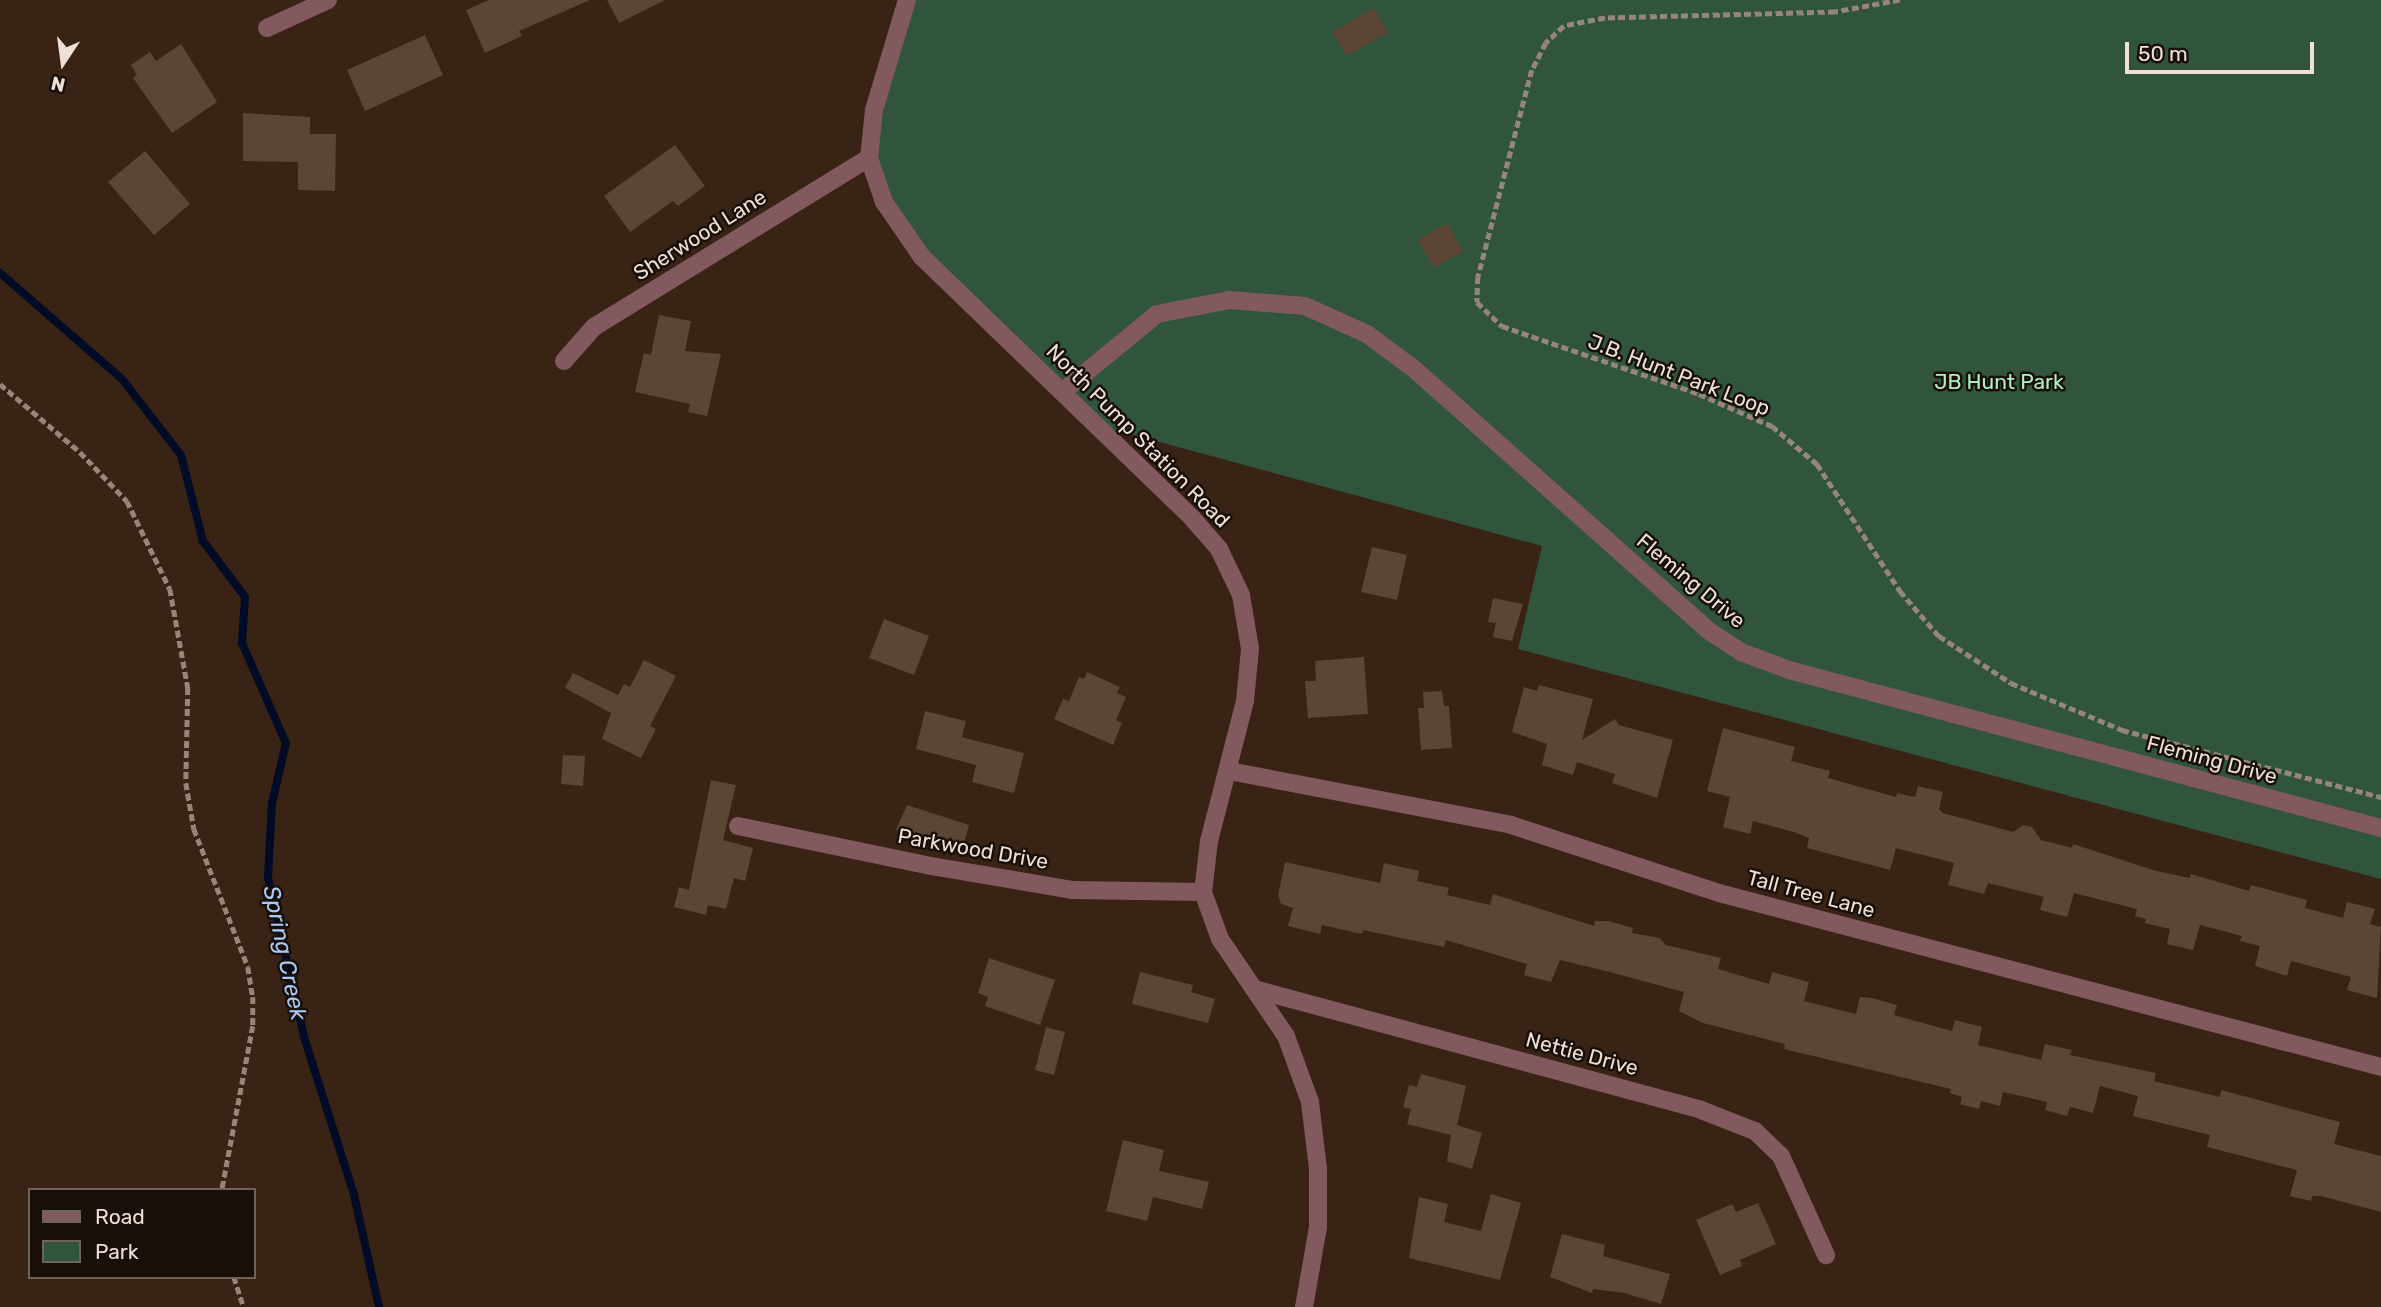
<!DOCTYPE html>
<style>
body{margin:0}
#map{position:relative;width:2381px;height:1307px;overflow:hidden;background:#382314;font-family:Rubik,sans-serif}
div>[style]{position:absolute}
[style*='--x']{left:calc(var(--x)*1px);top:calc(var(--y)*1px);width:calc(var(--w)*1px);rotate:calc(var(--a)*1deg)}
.green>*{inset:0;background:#30553c}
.stream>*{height:8px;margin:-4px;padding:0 4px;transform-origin:4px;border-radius:4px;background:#000b26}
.building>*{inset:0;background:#5c4535}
.path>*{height:4.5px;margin-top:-2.25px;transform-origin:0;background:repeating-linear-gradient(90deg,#968579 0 7px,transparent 0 10.5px)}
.minor>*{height:18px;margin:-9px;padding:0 9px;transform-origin:9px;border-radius:9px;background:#82595f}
span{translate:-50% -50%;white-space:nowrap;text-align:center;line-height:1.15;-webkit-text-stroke:5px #180f08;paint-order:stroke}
.street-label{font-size:21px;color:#eee0d7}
.park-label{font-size:21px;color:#aff0c2}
.water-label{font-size:23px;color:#a9c9f6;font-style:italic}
.legend{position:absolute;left:28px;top:1188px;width:228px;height:91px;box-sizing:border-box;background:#180f08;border:2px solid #6e635b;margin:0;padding:9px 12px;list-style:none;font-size:21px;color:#eee0d7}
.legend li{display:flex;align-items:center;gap:14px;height:35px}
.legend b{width:35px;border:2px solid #6e635b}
.north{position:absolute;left:28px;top:28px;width:70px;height:70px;-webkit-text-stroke:5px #180f08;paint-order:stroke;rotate:193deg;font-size:19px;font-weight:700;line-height:28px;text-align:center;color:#eee0d7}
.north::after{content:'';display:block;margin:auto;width:24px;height:32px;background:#eee0d7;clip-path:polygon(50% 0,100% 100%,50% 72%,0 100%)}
.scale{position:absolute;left:2125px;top:42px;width:189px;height:32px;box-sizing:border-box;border:4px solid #eee0d7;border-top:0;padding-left:9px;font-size:21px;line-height:24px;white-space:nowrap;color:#eee0d7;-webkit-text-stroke:5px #180f08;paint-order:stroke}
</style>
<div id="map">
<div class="green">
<div style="clip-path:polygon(907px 0,2381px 0,2381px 879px,1518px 649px,1542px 546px,1097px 425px,922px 257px,869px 158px)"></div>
</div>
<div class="stream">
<div style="--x:0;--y:273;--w:162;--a:41"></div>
<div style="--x:122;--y:379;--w:96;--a:52.2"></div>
<div style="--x:181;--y:455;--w:89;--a:75.7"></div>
<div style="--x:203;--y:541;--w:70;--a:53.1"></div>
<div style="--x:245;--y:597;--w:46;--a:93.7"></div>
<div style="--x:242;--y:643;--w:109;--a:66.3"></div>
<div style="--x:286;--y:743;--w:62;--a:103.1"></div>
<div style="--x:272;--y:803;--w:75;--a:93.1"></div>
<div style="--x:268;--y:878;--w:163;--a:77.2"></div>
<div style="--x:304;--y:1037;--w:166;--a:72.4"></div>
<div style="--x:354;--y:1195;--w:115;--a:77.4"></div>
</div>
<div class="building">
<div style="clip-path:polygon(489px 0,590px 0,519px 31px,522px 36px,485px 53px,466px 10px)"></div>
<div style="clip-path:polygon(607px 0,665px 0,619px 23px)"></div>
<div style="clip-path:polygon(1374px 8px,1388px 32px,1347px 56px,1332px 32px)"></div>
<div style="clip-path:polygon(425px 35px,443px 75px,365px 111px,347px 70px)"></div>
<div style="clip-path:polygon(181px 44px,217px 102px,172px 133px,133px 78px,137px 75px,131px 65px,150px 52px,156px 61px)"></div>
<div style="clip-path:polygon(243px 113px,310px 117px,310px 134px,336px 134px,335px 191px,298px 190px,298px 162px,243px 161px)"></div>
<div style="clip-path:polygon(675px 145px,705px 186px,678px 206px,673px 201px,630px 232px,604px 196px)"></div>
<div style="clip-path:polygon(145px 151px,190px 204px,154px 235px,108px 182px)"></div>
<div style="clip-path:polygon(1447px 223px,1463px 251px,1434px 268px,1418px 240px)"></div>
<div style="clip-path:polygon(659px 315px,691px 321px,685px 351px,721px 354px,707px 416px,688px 412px,690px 404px,635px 392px,644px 353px,651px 355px)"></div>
<div style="clip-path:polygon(1372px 547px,1407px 555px,1397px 600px,1361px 592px)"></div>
<div style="clip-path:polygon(1493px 598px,1523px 604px,1512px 641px,1493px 637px,1496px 623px,1488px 622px)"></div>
<div style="clip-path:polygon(884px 619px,929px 636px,914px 675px,869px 658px)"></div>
<div style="clip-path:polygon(1364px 657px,1368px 714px,1308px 718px,1305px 681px,1316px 681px,1315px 661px)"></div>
<div style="clip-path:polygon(644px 660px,676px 676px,650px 726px,656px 729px,641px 758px,602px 739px,611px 713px,565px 688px,573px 673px,618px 695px,624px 684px,630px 687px)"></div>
<div style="clip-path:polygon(1087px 672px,1120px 687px,1117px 693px,1126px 697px,1116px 720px,1122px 723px,1113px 745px,1054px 719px,1063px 699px,1069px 701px,1079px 677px,1084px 679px)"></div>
<div style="clip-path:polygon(1539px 685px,1593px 699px,1582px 740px,1615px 719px,1619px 725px,1673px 740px,1657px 798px,1612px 783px,1615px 774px,1577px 762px,1573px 775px,1542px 765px,1547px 744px,1512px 732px,1524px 687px,1537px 691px)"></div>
<div style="clip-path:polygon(1442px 691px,1444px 706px,1449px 706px,1452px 748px,1421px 750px,1418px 708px,1424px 708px,1423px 692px)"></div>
<div style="clip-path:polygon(925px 711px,966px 721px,962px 737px,1024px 753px,1014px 793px,972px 782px,976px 765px,916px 749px)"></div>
<div style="clip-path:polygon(1723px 728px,1795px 747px,1791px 761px,1830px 771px,1828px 778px,1896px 797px,1897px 793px,1915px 797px,1918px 786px,1943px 792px,1939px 809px,1943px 813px,2013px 832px,2023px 825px,2032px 827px,2041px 840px,2072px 848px,2073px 844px,2156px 871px,2190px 878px,2191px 874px,2249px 891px,2251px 885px,2307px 900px,2305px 908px,2343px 918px,2347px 902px,2375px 909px,2370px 924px,2381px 927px,2377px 998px,2347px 990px,2351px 977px,2291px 961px,2287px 976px,2255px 966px,2260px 946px,2240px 941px,2242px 936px,2200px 925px,2193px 950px,2167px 944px,2170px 929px,2145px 923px,2146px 919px,2135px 916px,2137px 909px,2074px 893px,2067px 917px,2040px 910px,2044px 897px,1988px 883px,1984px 894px,1948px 885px,1954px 863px,1896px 848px,1890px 870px,1807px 848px,1809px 838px,1794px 832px,1753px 821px,1750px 834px,1723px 827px,1730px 797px,1707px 791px)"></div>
<div style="clip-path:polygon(563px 755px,585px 756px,583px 786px,561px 784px)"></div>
<div style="clip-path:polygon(711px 780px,736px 785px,723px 840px,753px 848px,745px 881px,734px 878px,726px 909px,708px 905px,706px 915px,674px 907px,679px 887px,689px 890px)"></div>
<div style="clip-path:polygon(907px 805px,969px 825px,963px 846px,896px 830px)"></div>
<div style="clip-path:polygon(1285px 862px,1380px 883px,1384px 863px,1419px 871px,1417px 881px,1449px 888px,1447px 895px,1490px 905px,1493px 894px,1594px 926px,1595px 921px,1608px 921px,1633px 928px,1632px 933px,1660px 938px,1666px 945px,1721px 958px,1718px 969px,1769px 984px,1772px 972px,1809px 982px,1804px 1001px,1856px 1014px,1860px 997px,1872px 998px,1897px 1005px,1894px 1015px,1952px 1031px,1955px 1020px,1982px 1027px,1978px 1045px,2041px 1060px,2045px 1044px,2072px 1050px,2070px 1055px,2156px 1073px,2154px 1081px,2220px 1097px,2221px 1090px,2340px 1122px,2334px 1144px,2381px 1156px,2381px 1212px,2321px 1196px,2312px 1196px,2311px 1201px,2290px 1196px,2297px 1170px,2207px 1147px,2210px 1135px,2133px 1116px,2138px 1096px,2100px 1086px,2093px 1113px,2070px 1107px,2067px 1116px,2045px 1110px,2047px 1102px,2003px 1092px,2000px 1106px,1981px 1101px,1979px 1109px,1960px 1104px,1962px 1097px,1950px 1093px,1951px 1089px,1784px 1049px,1785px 1044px,1703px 1023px,1679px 1011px,1684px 992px,1606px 971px,1560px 960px,1551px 982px,1524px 975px,1527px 964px,1446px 940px,1444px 947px,1363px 930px,1362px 934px,1322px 925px,1320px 934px,1288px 926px,1293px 908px,1281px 904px,1278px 895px)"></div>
<div style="clip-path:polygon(989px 958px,1055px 980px,1040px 1025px,985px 1006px,988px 997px,978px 993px)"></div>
<div style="clip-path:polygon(1140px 972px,1193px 985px,1191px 992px,1215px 999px,1208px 1023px,1132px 1004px)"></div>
<div style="clip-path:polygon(1046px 1027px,1065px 1032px,1054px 1075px,1035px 1070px)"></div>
<div style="clip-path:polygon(1421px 1074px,1466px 1086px,1457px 1125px,1482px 1133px,1472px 1169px,1447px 1161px,1451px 1135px,1407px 1124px,1411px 1109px,1403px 1107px,1409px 1085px,1417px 1087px)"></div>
<div style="clip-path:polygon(1123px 1140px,1164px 1150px,1159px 1171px,1209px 1182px,1202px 1209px,1153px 1197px,1147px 1221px,1106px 1211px)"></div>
<div style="clip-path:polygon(1491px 1194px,1521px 1203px,1500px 1280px,1409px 1258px,1419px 1197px,1448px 1204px,1444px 1222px,1481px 1231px)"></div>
<div style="clip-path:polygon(1758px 1203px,1776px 1244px,1740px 1260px,1742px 1266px,1720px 1275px,1696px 1220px,1732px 1204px,1736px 1212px)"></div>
<div style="clip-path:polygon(1562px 1234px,1605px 1245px,1603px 1256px,1670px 1274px,1661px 1304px,1624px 1293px,1593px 1289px,1592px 1293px,1550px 1277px)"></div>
</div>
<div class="path">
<div style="--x:1900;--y:0;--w:66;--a:169.5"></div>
<div style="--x:1835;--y:12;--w:230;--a:178.5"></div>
<div style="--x:1605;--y:18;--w:42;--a:169"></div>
<div style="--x:1564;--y:26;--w:25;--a:137"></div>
<div style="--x:1546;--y:43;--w:30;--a:117"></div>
<div style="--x:1532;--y:70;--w:214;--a:104.6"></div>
<div style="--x:1478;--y:277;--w:25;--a:92"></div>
<div style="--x:1477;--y:302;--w:35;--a:44"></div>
<div style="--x:1502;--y:326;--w:208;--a:19"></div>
<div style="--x:1699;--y:394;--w:80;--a:23.7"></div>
<div style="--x:1772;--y:426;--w:59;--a:40.2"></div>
<div style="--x:1817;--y:464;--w:152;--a:56.8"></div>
<div style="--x:1900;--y:591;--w:60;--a:49.1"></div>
<div style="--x:1939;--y:636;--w:86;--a:33.1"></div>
<div style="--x:2011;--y:683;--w:121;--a:22.9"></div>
<div style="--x:2122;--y:730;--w:268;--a:14.5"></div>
<div style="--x:0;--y:384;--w:105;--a:40.4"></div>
<div style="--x:80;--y:452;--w:68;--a:46.2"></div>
<div style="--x:127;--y:501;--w:98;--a:64"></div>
<div style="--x:170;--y:589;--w:101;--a:79.7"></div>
<div style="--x:188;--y:688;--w:95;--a:91.2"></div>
<div style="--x:186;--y:783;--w:47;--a:80.1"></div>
<div style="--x:194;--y:829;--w:148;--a:68.6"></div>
<div style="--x:248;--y:967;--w:30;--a:81"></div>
<div style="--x:253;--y:997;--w:29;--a:90"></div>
<div style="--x:253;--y:1026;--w:167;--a:100.7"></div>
<div style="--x:234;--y:1277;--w:32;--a:72"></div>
</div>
<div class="minor">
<div style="--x:907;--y:0;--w:115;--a:106.7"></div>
<div style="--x:874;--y:110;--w:48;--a:95.9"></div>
<div style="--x:869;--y:158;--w:46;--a:71.2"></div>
<div style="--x:884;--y:202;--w:67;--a:55.4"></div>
<div style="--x:922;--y:257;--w:377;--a:44"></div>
<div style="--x:1193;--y:519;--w:40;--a:49"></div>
<div style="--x:1219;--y:549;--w:51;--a:64.4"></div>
<div style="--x:1241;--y:595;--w:55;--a:80.5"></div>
<div style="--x:1250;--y:649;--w:52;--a:95.5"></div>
<div style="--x:1245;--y:701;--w:145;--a:104.4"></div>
<div style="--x:1209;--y:841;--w:51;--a:96.7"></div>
<div style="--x:1203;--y:892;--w:50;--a:70.1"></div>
<div style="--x:1220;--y:939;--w:117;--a:55.8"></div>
<div style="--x:1286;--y:1036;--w:70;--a:70"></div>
<div style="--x:1310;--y:1102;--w:67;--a:83.2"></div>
<div style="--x:1318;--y:1169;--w:58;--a:90"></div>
<div style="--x:1318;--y:1227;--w:81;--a:99.9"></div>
<div style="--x:267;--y:28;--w:67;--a:-24.7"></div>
<div style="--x:564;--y:361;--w:45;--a:-48.6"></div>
<div style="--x:594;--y:327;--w:323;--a:-31.6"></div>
<div style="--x:1062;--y:392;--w:123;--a:-39.4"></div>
<div style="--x:1157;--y:314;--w:73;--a:-11"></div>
<div style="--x:1229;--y:300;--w:76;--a:4.5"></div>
<div style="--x:1305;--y:306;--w:68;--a:24.3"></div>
<div style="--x:1367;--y:334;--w:57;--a:36.5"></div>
<div style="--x:1413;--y:368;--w:396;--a:41.6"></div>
<div style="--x:1709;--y:631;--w:38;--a:33"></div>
<div style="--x:1741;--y:652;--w:51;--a:20.6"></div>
<div style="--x:1789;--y:670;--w:613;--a:14.94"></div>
<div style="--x:1229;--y:771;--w:287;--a:10.8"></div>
<div style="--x:1511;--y:825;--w:219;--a:18.1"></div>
<div style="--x:1719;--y:893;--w:684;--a:14.73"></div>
<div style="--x:738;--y:826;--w:197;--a:11.7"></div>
<div style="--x:931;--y:866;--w:144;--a:9.6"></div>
<div style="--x:1073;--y:890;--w:130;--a:0.9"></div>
<div style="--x:1254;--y:989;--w:463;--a:15.1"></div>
<div style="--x:1701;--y:1110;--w:58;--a:21.3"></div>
<div style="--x:1755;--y:1131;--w:36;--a:44"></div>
<div style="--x:1781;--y:1156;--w:109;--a:65.6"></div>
</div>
<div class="street-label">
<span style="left:700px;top:235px;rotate:-32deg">Sherwood Lane</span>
<span style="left:1679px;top:375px;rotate:21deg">J.B. Hunt Park Loop</span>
<span style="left:1138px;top:436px;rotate:45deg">North Pump Station Road</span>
<span style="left:1691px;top:581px;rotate:40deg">Fleming Drive</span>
<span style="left:2212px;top:760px;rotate:15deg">Fleming Drive</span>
<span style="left:973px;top:849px;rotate:10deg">Parkwood Drive</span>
<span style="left:1811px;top:894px;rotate:15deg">Tall Tree Lane</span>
<span style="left:1582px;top:1054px;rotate:15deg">Nettie Drive</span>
</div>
<div class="park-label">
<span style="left:1999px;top:382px">JB Hunt Park</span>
</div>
<div class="water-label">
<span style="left:285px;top:953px;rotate:78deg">Spring Creek</span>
</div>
<ul class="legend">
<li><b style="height:9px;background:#82595f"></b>Road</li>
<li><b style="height:19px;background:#30553c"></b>Park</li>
</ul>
<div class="north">N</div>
<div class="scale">50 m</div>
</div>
